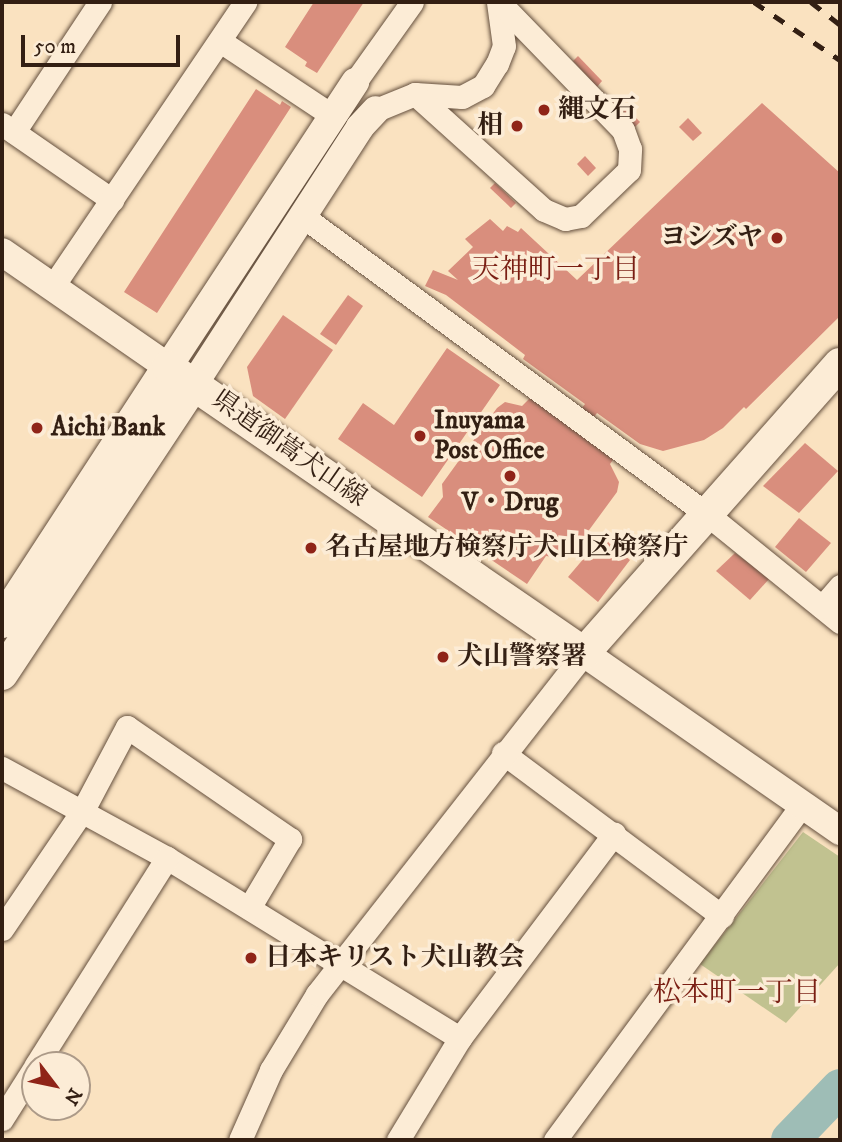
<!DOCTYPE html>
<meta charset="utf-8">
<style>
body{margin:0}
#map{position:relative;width:842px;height:1142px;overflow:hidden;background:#fae2c0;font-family:"IM FELL DW Pica","Noto Serif JP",serif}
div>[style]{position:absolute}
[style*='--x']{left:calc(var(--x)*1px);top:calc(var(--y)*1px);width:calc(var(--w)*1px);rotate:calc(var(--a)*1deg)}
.green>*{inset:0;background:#c1c290}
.river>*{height:38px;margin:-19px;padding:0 19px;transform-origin:19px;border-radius:19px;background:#9ebdb6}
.building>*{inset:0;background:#d98e7d}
.roads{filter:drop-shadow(0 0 2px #65503e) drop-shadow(0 0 2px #65503e)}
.minor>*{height:23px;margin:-11.5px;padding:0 11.5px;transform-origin:11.5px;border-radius:11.5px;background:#fcecd6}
.tertiary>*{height:28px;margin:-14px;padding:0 14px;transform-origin:14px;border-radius:14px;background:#fcecd6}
.secondary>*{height:32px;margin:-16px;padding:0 16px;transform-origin:16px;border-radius:16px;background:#fcecd6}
.rail>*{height:5px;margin-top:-2.5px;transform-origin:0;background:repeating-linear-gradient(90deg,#331f13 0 12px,transparent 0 24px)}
.dots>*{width:19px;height:19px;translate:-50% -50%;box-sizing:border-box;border:4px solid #fcecd6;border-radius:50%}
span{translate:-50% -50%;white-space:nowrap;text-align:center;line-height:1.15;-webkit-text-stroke:7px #fcecd6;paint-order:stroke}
.poi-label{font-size:26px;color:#331f13;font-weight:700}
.left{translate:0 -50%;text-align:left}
.right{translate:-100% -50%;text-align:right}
.street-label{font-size:26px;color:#331f13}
.neighbourhood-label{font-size:28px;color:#7a1f14}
.frame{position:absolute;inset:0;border:4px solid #331f13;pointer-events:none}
.north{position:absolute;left:21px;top:1051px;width:70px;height:70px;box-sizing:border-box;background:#fcecd6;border:2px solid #ac9a88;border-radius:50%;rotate:122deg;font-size:19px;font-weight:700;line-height:28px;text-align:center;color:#331f13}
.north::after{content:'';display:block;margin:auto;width:24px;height:32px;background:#8f2418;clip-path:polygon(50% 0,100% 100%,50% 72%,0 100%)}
.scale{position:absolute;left:21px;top:35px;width:159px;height:32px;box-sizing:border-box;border:4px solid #331f13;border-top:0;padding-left:9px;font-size:21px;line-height:24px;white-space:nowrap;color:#331f13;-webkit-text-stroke:5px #fcecd6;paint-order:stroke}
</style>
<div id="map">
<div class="green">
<div style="clip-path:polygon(803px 832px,840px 857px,840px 963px,786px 1023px,700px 964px)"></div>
</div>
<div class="river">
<div style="--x:790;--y:1140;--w:72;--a:-46.1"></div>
</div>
<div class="building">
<div style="clip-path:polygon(314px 2px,364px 2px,317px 73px,305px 66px,307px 62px,285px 47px)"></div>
<div style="clip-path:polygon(578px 56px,602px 81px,597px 87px,573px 61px)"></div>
<div style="clip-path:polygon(256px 89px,280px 105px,282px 101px,291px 107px,157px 313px,124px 292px)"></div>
<div style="clip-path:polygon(617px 98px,640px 122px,635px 127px,612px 103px)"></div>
<div style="clip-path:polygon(762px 103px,840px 173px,840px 316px,746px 409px,744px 407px,723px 428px,704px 440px,663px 451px,640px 444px,597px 413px,585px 429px,618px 453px,610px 464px,619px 482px,617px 492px,570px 556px,560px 558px,546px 556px,527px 584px,428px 517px,443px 497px,442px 484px,497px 408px,505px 402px,522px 406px,532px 396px,573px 420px,585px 404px,523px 359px,525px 355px,446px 295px,425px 286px,433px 270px,458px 280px,448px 271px,473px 247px,465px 239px,490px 219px,503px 231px,507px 226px,518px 232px,521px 228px,577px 280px)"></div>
<div style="clip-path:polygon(688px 118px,702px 133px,693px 141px,679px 127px)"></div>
<div style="clip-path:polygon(585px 156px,596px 168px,588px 176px,577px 164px)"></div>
<div style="clip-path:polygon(495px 183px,516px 203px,511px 208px,490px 188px)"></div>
<div style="clip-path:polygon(348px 295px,363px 306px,336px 345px,320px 334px)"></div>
<div style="clip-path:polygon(283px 315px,333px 350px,285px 419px,253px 396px,247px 367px)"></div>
<div style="clip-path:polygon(447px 348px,500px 385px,422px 497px,338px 439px,363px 403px,394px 425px)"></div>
<div style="clip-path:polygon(805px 443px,838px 471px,799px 513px,763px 486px)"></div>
<div style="clip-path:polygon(799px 518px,831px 543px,806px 572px,775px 547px)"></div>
<div style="clip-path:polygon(602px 537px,630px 560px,598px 602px,568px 577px)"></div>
<div style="clip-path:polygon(735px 553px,770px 578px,750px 600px,716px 571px)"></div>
</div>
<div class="roads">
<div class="minor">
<div style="--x:220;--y:41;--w:136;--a:33.6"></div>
<div style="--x:355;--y:82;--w:98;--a:-54.5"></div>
<div style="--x:415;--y:94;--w:47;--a:3.7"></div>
<div style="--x:462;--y:97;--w:24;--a:-28"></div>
<div style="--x:483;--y:86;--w:26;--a:-58"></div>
<div style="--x:497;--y:64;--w:19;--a:-69"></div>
<div style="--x:504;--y:46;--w:44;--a:-97.8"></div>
<div style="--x:376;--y:110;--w:42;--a:-22.3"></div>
<div style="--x:415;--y:94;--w:173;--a:42"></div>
<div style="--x:544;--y:210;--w:23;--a:23"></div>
<div style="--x:565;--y:219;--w:16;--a:-11"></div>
<div style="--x:581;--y:216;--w:66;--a:-43.8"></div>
<div style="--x:629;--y:170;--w:21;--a:-87"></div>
<div style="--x:630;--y:149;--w:20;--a:-110"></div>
<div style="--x:623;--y:130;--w:178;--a:-134.1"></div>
<div style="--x:2;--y:124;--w:134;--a:34.6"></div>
<div style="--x:14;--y:132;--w:156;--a:-56.5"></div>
<div style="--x:301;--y:215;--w:506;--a:36.39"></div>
<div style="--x:708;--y:515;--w:170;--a:39"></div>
<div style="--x:53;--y:286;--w:343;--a:-55.9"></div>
<div style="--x:822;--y:607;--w:28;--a:-49"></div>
<div style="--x:503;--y:753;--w:273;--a:36.7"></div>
<div style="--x:2;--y:768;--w:188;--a:28.6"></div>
<div style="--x:167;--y:858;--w:344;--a:31.6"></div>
<div style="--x:2;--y:929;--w:144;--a:-55.8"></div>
<div style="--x:83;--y:810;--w:94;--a:-62.1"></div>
<div style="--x:127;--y:727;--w:198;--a:34.5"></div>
<div style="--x:290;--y:839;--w:80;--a:120.7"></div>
<div style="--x:36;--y:1065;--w:245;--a:-57.7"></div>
<div style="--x:2;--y:1119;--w:62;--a:-57.6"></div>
<div style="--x:240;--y:1140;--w:77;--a:-66.1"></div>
<div style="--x:271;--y:1070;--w:89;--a:-58.8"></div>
<div style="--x:317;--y:994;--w:433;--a:-51.9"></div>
<div style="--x:398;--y:1140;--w:119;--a:-58.7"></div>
<div style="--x:460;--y:1038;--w:256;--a:-53"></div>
<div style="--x:555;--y:1140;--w:416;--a:-53.6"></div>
</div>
<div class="tertiary">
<div style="--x:2;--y:252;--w:202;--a:34.7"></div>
<div style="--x:168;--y:367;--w:341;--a:-56.7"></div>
<div style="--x:194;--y:384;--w:306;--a:-57.1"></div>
<div style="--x:360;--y:127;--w:23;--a:-47"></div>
<div style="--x:584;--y:653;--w:312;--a:34.8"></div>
</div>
<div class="secondary">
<div style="--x:2;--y:622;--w:304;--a:-56.9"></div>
<div style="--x:168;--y:367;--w:505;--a:34.51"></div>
<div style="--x:584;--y:653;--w:386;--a:-48.5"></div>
<div style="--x:2;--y:674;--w:348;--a:-56.5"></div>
</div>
</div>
<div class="rail">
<div style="--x:754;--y:2;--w:104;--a:34"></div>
<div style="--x:811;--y:2;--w:37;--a:38"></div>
<div style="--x:840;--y:2;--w:1;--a:90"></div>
</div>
<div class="dots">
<div style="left:544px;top:110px;background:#8f2418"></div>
<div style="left:517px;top:126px;background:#8f2418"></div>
<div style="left:777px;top:238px;background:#8f2418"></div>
<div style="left:37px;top:428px;background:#8f2418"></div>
<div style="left:420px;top:436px;background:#8f2418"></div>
<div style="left:510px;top:476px;background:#8f2418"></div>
<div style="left:311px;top:548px;background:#8f2418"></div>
<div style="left:443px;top:657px;background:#8f2418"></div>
<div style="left:251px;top:958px;background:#8f2418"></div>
</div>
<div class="poi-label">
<span class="left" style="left:558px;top:110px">縄文石</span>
<span class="right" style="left:503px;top:126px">相</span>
<span class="right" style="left:763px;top:238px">ヨシズヤ</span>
<span class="left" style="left:434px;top:436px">Inuyama<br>Post Office</span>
<span class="left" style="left:51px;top:428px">Aichi Bank</span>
<span style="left:510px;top:503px">V・Drug</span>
<span class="left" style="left:325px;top:548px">名古屋地方検察庁犬山区検察庁</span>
<span class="left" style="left:457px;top:657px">犬山警察署</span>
<span class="left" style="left:265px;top:958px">日本キリスト犬山教会</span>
</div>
<div class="street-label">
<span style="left:289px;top:449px;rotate:35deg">県道御嵩犬山線</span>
</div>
<div class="neighbourhood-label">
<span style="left:556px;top:270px">天神町一丁目</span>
<span style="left:737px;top:993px">松本町一丁目</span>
</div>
<div class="frame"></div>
<div class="north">N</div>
<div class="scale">50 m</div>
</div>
